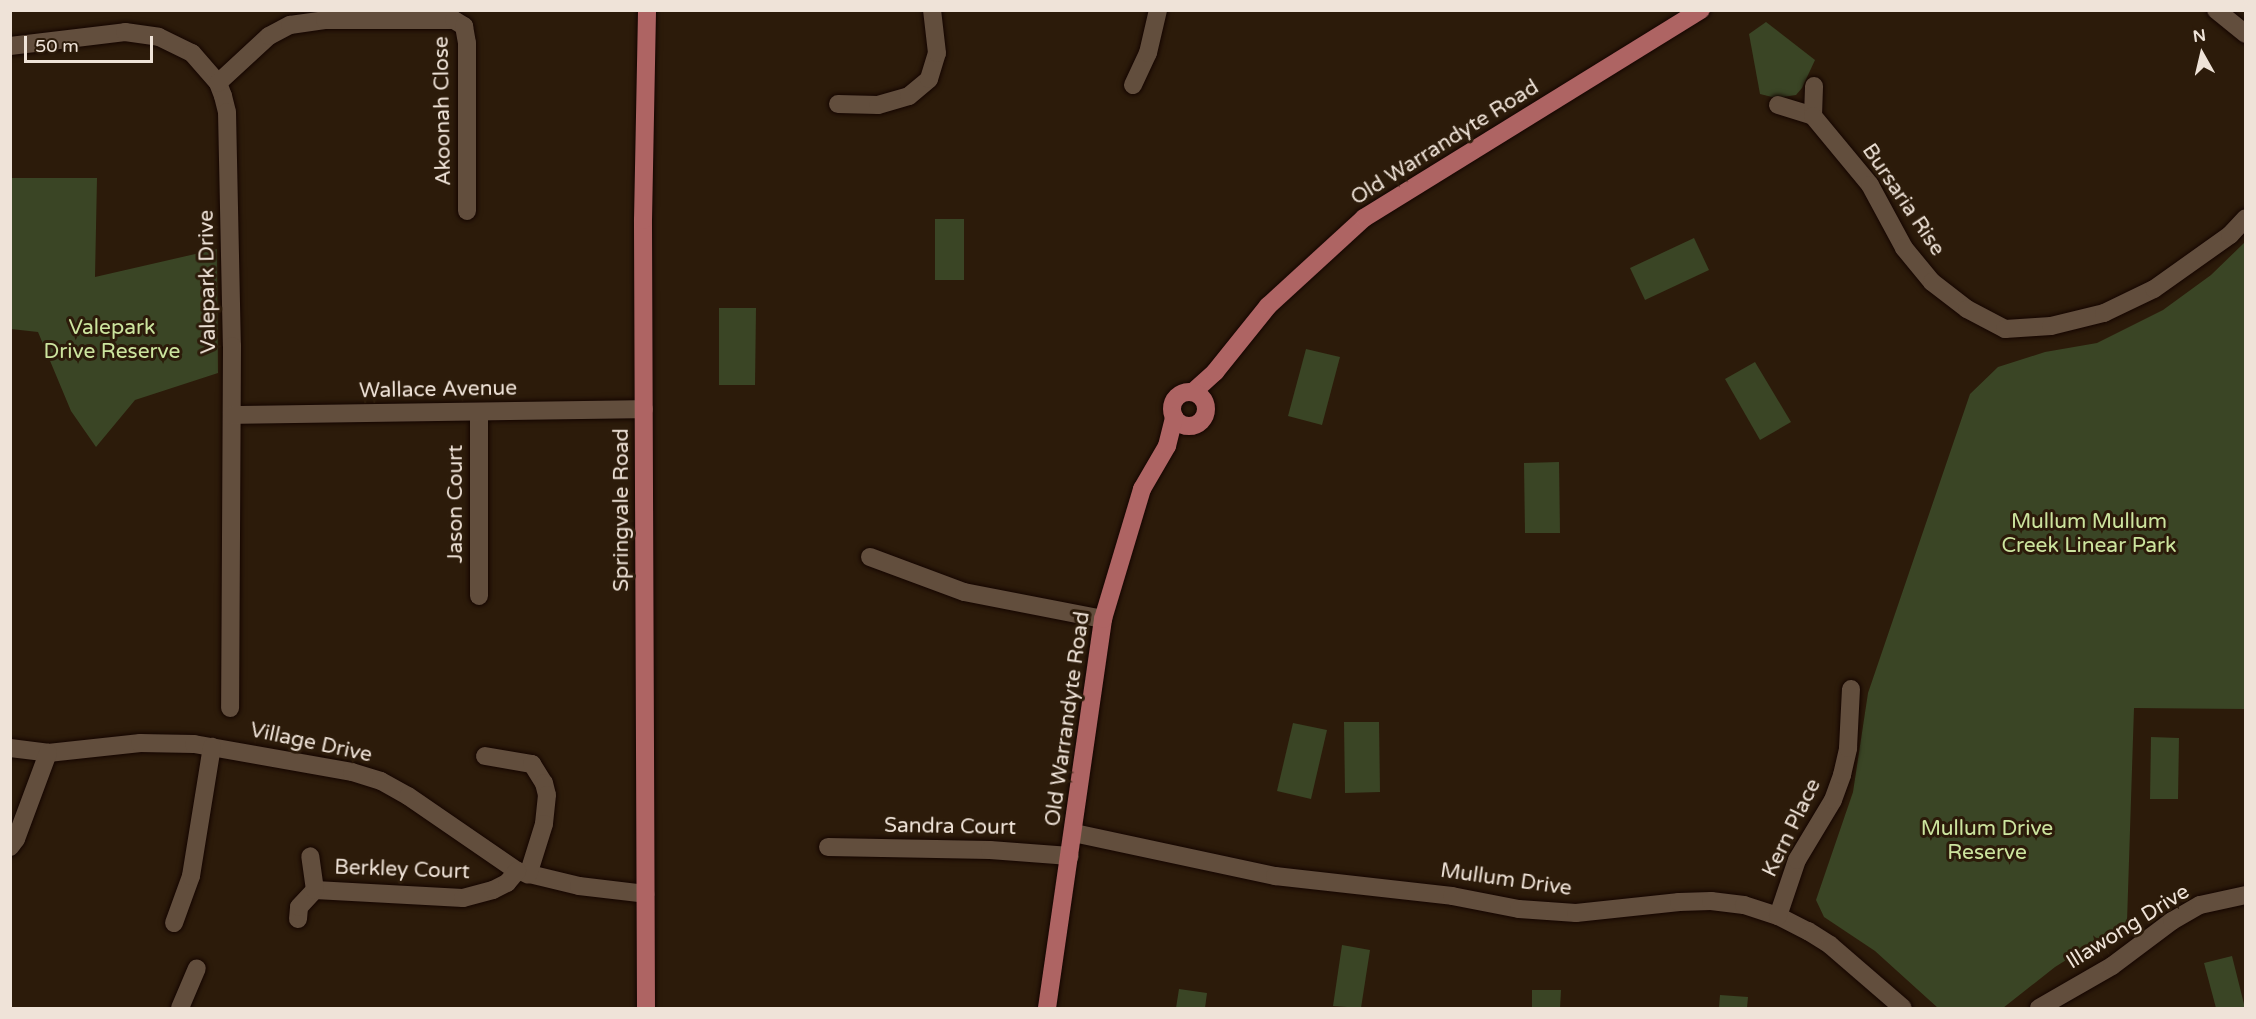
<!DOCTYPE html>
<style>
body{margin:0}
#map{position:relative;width:2256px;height:1019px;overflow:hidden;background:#2c1b0a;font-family:"Varela Round",sans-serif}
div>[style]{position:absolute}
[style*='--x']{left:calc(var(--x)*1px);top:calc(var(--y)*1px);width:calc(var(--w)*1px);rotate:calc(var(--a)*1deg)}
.green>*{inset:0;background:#3a4525}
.roads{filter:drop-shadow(0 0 2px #140500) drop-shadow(0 0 2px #140500)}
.minor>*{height:18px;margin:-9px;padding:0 9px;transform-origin:9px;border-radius:9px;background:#624e3d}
.major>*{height:18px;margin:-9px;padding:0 9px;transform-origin:9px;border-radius:9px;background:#ae6463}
.major>.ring{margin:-9px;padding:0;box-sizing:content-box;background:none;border:18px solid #ae6463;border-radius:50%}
span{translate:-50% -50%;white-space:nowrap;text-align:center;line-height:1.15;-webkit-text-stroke:6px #2c1b0a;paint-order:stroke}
.street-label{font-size:21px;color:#efe3d8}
.park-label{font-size:21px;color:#cce49e}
.frame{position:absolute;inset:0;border:12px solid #efe3d8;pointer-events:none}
.north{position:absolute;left:2172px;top:24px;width:60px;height:60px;-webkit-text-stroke:4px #2c1b0a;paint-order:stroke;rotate:352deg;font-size:16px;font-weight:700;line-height:24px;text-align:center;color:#efe3d8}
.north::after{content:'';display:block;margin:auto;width:21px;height:27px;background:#efe3d8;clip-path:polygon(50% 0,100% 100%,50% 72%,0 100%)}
.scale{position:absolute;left:24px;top:36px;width:129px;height:27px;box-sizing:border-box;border:3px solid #efe3d8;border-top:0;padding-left:8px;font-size:18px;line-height:21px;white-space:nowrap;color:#efe3d8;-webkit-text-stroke:4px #2c1b0a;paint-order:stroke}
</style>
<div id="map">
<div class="green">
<div style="clip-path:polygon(1766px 22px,1815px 60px,1802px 88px,1796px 95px,1776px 98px,1760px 94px,1749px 34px)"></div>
<div style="clip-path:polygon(11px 178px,97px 178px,95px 277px,217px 249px,218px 373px,135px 400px,96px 447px,71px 411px,38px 332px,11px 329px)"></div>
<div style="clip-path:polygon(935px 219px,964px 219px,964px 280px,935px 280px)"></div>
<div style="clip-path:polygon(1694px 238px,1709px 270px,1645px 300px,1630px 268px)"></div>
<div style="clip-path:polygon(2245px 242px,2245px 709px,2134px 708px,2127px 922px,2055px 967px,2003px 1008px,1938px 1008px,1875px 951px,1824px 917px,1816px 900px,1853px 792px,1868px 693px,1970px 394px,1998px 367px,2045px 352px,2097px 343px,2163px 310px,2211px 275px)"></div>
<div style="clip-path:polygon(719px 308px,756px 308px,755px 385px,719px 385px)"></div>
<div style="clip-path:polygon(1306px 349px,1340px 357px,1322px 425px,1288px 416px)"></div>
<div style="clip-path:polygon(1755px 362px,1791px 422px,1760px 440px,1725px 379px)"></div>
<div style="clip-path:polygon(1559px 462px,1560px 533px,1525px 533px,1524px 463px)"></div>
<div style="clip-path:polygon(1344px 722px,1379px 722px,1380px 792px,1345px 793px)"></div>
<div style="clip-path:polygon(1293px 723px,1327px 730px,1311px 799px,1277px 791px)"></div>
<div style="clip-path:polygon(2151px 737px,2179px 738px,2178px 799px,2150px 799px)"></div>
<div style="clip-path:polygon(1342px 945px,1370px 950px,1361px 1008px,1333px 1006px)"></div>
<div style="clip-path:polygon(2232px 956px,2245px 1008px,2216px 1008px,2204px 963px)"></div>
<div style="clip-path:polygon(1179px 989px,1207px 993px,1205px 1008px,1176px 1008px)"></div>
<div style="clip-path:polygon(1532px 990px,1561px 990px,1560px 1008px,1532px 1008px)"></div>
<div style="clip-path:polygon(1720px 995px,1748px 997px,1747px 1008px,1719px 1008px)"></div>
</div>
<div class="roads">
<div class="minor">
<div style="--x:2216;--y:10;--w:38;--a:39"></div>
<div style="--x:10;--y:46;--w:116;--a:-6.9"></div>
<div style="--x:125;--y:32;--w:34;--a:8"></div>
<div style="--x:159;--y:37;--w:37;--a:26"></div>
<div style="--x:192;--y:53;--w:40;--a:49"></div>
<div style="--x:218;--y:83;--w:14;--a:69"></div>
<div style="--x:223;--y:96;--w:16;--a:76"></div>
<div style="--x:227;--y:112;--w:234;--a:88.8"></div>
<div style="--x:232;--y:346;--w:362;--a:90.3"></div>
<div style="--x:218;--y:83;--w:69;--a:-42.7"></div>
<div style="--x:269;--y:36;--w:24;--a:-28"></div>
<div style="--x:290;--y:25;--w:35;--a:-8"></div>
<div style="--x:325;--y:20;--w:129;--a:0"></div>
<div style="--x:454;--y:20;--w:12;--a:31"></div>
<div style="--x:464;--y:26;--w:17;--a:80"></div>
<div style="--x:467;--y:43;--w:168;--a:90"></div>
<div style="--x:1133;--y:85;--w:35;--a:-65"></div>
<div style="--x:1148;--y:53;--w:44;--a:-76.9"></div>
<div style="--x:838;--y:104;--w:40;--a:1.4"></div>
<div style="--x:878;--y:105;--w:32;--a:-16"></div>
<div style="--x:909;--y:96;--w:26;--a:-40"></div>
<div style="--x:929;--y:79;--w:27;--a:-73"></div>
<div style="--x:937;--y:53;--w:43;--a:-96.6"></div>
<div style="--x:1778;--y:105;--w:37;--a:17"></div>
<div style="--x:1813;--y:116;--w:30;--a:-88"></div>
<div style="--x:1813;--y:116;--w:89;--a:50.4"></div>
<div style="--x:1870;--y:185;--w:72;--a:61.6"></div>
<div style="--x:1904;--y:248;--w:44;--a:50.5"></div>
<div style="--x:1932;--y:282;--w:44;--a:37.6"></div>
<div style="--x:1967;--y:309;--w:43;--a:27.8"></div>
<div style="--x:2005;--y:329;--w:46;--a:-3.7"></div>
<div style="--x:2051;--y:326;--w:55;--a:-13.8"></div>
<div style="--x:2104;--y:313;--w:55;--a:-25.6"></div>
<div style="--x:2154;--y:289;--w:93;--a:-35.4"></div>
<div style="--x:2230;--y:235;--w:23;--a:-47"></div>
<div style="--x:479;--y:412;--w:184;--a:90"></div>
<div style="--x:232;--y:415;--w:412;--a:-0.8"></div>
<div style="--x:870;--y:557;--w:100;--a:20.4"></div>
<div style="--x:964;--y:592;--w:142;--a:11"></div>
<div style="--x:10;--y:748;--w:38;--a:7"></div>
<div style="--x:48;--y:753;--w:93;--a:-6.2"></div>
<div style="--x:140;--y:743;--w:54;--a:1.1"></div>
<div style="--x:194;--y:744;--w:160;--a:10"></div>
<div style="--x:352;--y:772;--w:30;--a:17"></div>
<div style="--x:381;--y:781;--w:31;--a:29"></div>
<div style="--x:408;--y:796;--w:132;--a:34.5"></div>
<div style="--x:517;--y:871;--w:64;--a:13.6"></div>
<div style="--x:579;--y:886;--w:67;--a:6.8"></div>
<div style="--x:485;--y:756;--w:48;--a:9.7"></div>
<div style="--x:532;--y:764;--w:22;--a:58"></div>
<div style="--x:544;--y:783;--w:12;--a:76"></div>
<div style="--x:547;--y:795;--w:29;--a:96"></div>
<div style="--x:544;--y:824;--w:53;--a:107.4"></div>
<div style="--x:1074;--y:833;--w:206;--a:12.1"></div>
<div style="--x:1275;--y:876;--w:178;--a:6.4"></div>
<div style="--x:1452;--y:896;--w:68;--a:11"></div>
<div style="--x:1519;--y:909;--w:57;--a:4"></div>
<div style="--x:1576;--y:913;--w:104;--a:-6.1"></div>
<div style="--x:1679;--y:902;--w:32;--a:-2"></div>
<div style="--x:1711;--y:901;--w:33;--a:7"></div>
<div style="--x:1744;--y:905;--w:36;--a:18"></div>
<div style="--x:1778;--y:916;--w:34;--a:27"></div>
<div style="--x:1808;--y:931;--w:26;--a:32"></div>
<div style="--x:1830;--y:945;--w:96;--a:40.8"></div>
<div style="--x:10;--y:847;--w:10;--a:-53"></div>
<div style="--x:16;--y:839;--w:92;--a:-69.6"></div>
<div style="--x:828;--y:847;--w:162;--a:1.1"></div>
<div style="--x:990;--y:850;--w:80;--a:4.3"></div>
<div style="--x:315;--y:890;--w:148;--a:3.1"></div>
<div style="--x:463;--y:898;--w:31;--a:-15"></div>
<div style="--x:493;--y:890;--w:16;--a:-27"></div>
<div style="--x:507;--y:883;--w:16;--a:-50"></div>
<div style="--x:1778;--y:916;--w:59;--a:-71.3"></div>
<div style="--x:1797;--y:860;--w:70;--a:-59"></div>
<div style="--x:1833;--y:800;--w:27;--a:-70"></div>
<div style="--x:1842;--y:775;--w:28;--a:-77"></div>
<div style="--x:1848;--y:748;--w:59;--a:-87.1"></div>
<div style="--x:298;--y:919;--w:12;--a:-85"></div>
<div style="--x:299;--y:907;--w:23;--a:-47"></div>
<div style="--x:315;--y:890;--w:34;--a:-98"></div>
<div style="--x:174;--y:923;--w:50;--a:-70.1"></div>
<div style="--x:191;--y:876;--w:131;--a:-80.8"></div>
<div style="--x:180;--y:1008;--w:43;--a:-67"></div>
<div style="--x:2039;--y:1008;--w:84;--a:-29.9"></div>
<div style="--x:2112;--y:966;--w:75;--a:-36.9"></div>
<div style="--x:2172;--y:921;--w:32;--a:-30"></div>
<div style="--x:2200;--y:905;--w:47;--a:-12.3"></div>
</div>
<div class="major">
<div style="--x:1193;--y:392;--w:30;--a:-42"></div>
<div style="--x:1215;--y:372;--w:85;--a:-51.2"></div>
<div style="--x:1268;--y:306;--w:130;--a:-42.5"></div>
<div style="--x:1364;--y:218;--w:396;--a:-31.7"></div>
<div class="ring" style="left:1172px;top:392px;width:16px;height:16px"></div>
<div style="--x:646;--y:1008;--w:788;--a:-90.22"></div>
<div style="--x:643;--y:220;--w:210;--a:-88.9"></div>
<div style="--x:1047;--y:1008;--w:393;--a:-81.8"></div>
<div style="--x:1103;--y:619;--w:136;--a:-73.3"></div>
<div style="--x:1142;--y:489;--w:50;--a:-59.8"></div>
<div style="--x:1167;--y:446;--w:30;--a:-76"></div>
</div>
</div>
<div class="street-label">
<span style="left:443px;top:111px;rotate:-91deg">Akoonah Close</span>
<span style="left:1445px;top:143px;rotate:-32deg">Old Warrandyte Road</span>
<span style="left:1903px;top:200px;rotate:56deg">Bursaria Rise</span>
<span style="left:208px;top:282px;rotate:-91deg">Valepark Drive</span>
<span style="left:438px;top:390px;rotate:-1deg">Wallace Avenue</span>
<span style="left:456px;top:504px;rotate:-90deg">Jason Court</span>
<span style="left:622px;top:510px;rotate:-90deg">Springvale Road</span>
<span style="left:1068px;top:719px;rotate:-82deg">Old Warrandyte Road</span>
<span style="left:311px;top:743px;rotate:12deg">Village Drive</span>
<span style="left:950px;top:827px;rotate:1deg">Sandra Court</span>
<span style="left:1792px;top:828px;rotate:-64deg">Kern Place</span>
<span style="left:402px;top:870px;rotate:2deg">Berkley Court</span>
<span style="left:1506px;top:880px;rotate:8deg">Mullum Drive</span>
<span style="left:2128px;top:927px;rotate:-32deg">Illawong Drive</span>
</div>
<div class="park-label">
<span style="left:112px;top:340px">Valepark<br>Drive Reserve</span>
<span style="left:2089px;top:534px">Mullum Mullum<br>Creek Linear Park</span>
<span style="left:1987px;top:841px">Mullum Drive<br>Reserve</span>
</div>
<div class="frame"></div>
<div class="north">N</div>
<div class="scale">50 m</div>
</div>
